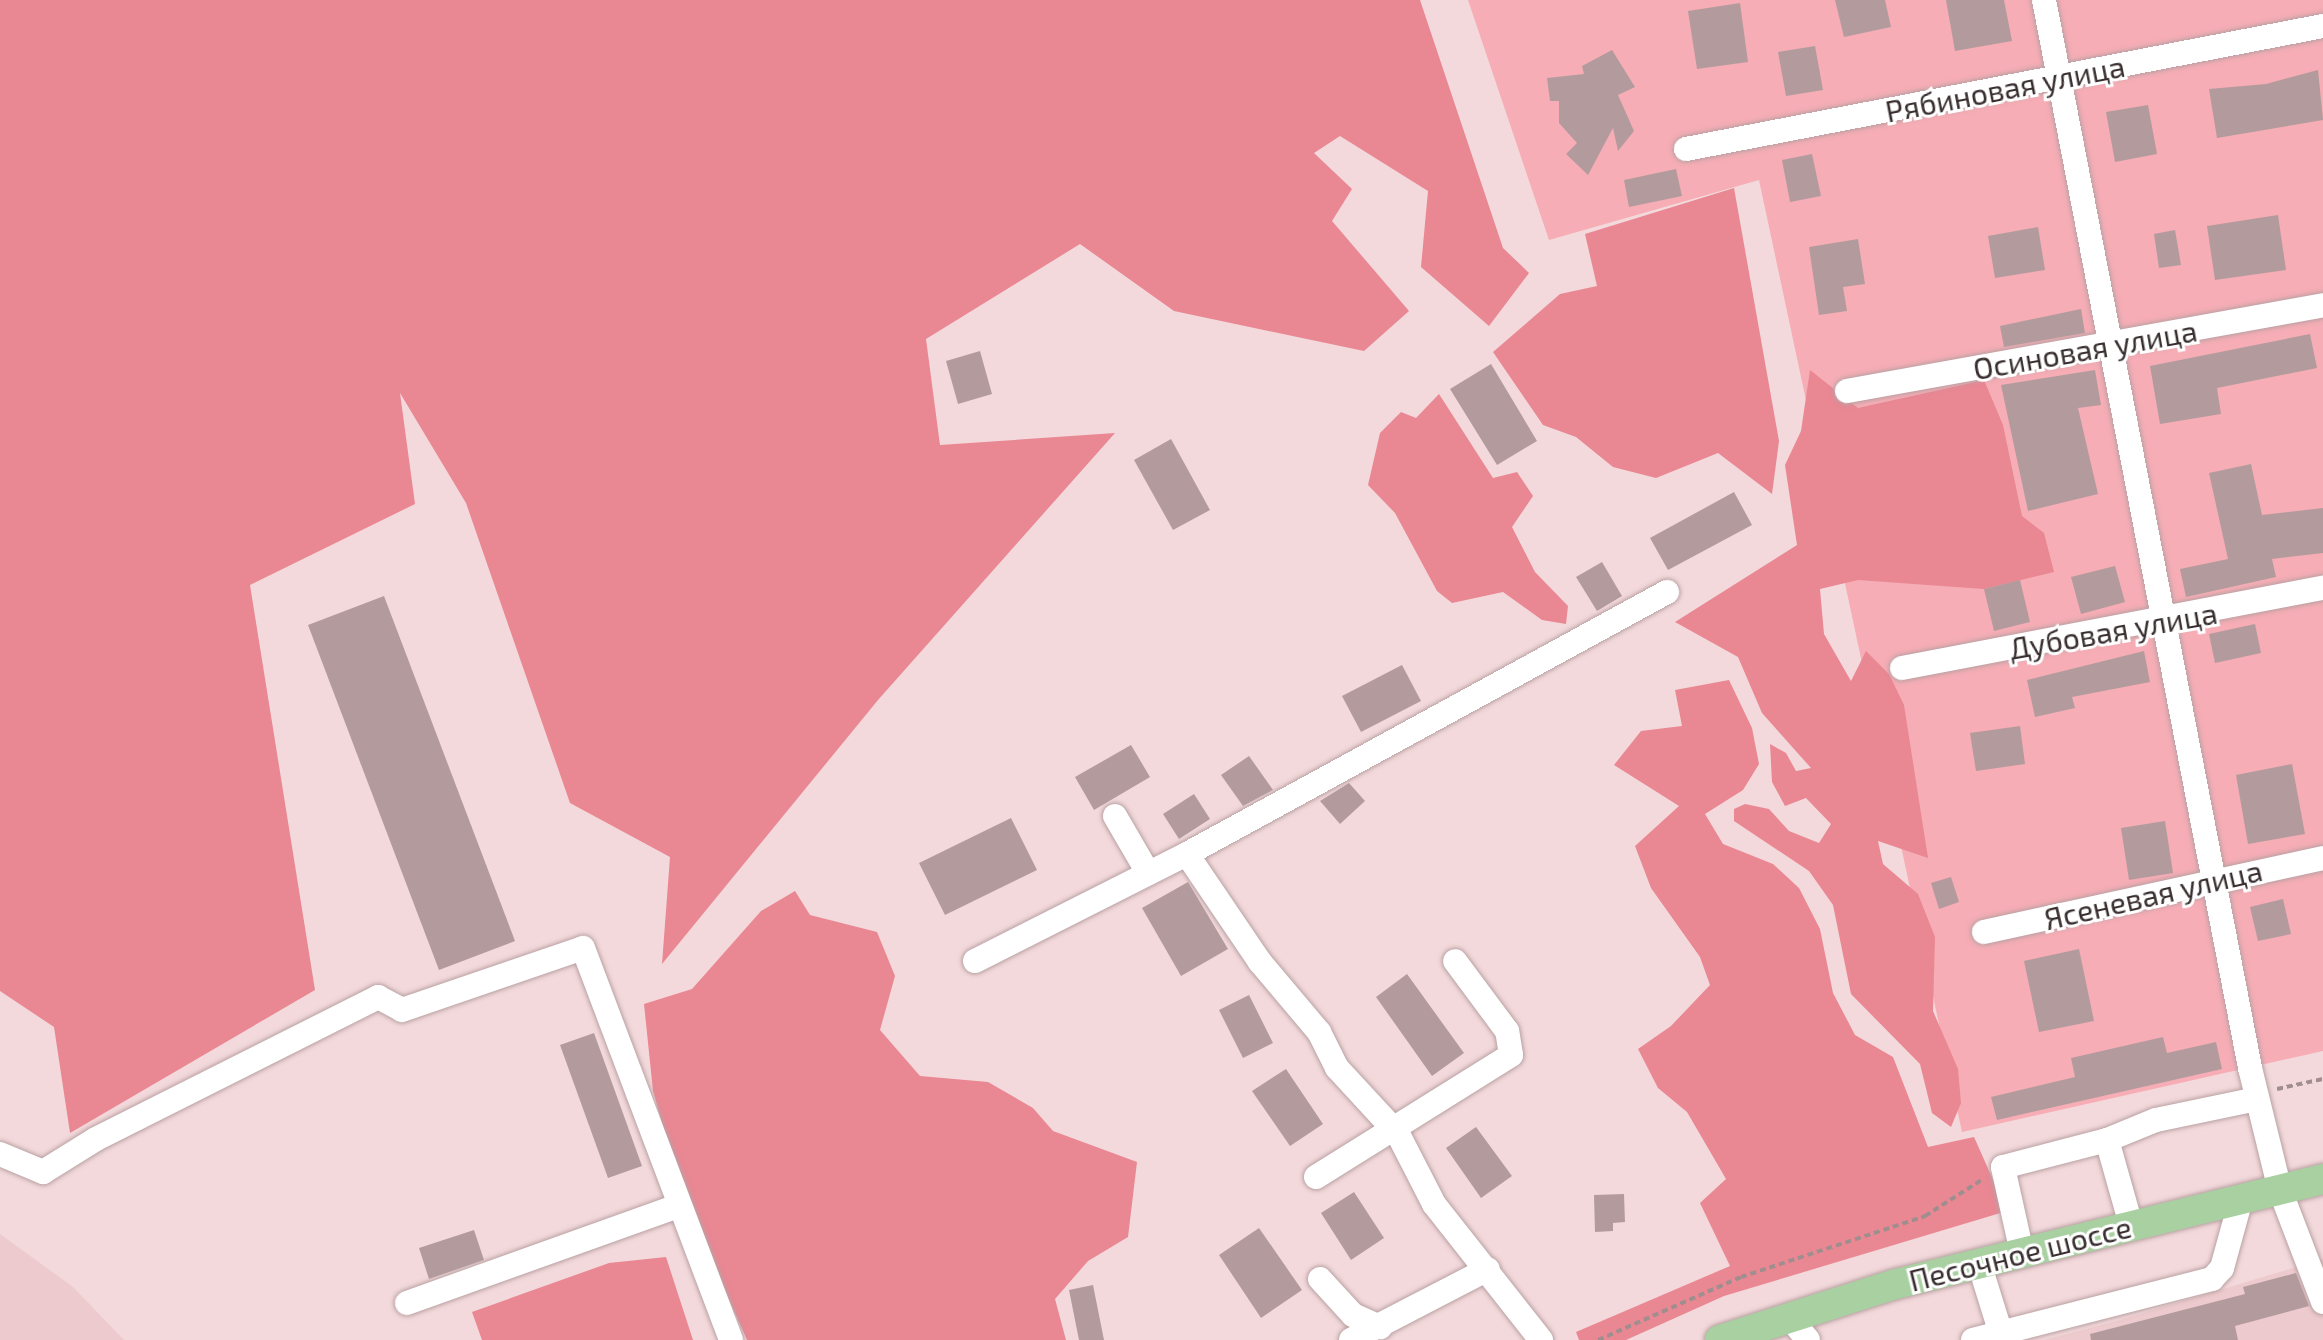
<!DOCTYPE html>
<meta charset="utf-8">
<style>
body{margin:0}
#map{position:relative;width:2323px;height:1340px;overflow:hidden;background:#f3d9db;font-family:"Exo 2",sans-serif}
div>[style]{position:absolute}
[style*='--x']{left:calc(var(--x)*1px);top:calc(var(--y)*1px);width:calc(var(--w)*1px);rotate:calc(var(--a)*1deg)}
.built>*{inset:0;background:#edcacd}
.green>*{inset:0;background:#f6adb5}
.forest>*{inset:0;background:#e98793}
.building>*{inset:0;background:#b39b9d}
.path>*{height:4px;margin-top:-2px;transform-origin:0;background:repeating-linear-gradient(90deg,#a08e8f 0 6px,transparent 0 10px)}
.roads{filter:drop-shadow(0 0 2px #b9a1a3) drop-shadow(0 0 2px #b9a1a3)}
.minor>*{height:24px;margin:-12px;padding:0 12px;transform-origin:12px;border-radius:12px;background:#fff}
.major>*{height:30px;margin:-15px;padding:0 15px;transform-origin:15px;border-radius:15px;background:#a9d0a1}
span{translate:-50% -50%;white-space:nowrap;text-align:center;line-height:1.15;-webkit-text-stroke:6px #fff;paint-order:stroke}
.street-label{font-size:30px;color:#382e2f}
</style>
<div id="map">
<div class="built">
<div style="clip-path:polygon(0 1234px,73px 1287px,124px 1340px,0 1340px)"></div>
<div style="clip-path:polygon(2323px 1259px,2323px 1340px,2044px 1340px,2120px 1320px)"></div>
</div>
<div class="green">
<div style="clip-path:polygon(1468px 0,2323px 0,2323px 1051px,1962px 1132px,1759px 180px,1549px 240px)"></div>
</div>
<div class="forest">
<div style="clip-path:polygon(0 0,1420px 0,1503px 248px,1529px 273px,1489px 326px,1421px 267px,1428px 191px,1340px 136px,1314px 153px,1352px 189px,1332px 221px,1409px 311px,1364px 351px,1174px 311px,1080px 244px,926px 339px,940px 445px,1115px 433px,878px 700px,662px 964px,670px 857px,570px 803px,466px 503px,400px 393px,415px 504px,250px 585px,315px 990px,70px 1133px,54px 1027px,0 991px)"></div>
<div style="clip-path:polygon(1734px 188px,1779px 441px,1772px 494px,1718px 453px,1656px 478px,1613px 467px,1576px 437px,1543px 425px,1493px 352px,1560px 294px,1597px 286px,1585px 234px)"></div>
<div style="clip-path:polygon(1810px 370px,1858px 408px,1984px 380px,2003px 425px,2022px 516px,2044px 533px,2054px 572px,1984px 589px,1858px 580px,1820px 589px,1824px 634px,1851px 681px,1866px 651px,1889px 674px,1904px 705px,1928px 858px,1878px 841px,1883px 864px,1918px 894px,1935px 937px,1933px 1011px,1958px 1069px,1961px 1103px,1951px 1127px,1932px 1113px,1920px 1064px,1851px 994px,1833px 905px,1809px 871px,1734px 821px,1734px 809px,1745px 804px,1769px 809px,1789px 831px,1819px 843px,1831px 824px,1806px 798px,1785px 806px,1772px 782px,1770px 744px,1786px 753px,1796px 771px,1811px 768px,1762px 713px,1738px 657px,1675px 622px,1797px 545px,1785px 465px,1801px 431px)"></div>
<div style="clip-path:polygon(1439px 394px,1493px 478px,1517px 472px,1533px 496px,1512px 527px,1535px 572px,1568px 606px,1566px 624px,1542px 620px,1503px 592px,1452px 603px,1437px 591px,1395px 513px,1368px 485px,1380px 433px,1401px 412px,1416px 418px)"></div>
<div style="clip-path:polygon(1729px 680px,1752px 728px,1759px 764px,1743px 790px,1705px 814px,1723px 844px,1773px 864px,1799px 888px,1820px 929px,1833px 993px,1855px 1035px,1893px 1057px,1928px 1147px,1974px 1137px,2007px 1211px,1724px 1296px,1626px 1340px,1579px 1340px,1576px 1332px,1730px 1266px,1700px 1203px,1726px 1179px,1687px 1112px,1658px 1088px,1638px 1049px,1671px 1026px,1710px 985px,1700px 957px,1651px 888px,1635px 846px,1679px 806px,1614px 765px,1641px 731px,1682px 726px,1675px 690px)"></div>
<div style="clip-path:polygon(795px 891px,810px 915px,877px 932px,895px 976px,880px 1030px,920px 1076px,988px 1082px,1033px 1108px,1053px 1131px,1137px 1162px,1128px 1237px,1088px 1261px,1055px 1299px,1066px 1340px,747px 1340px,683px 1197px,653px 1091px,644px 1004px,692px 989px,761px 911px)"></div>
<div style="clip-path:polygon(666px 1257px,693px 1340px,482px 1340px,472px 1312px,609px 1263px)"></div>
</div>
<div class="building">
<div style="clip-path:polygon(1835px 0,1885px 0,1891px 27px,1844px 37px)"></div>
<div style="clip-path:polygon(1946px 0,2004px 0,2012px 41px,1955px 51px)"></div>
<div style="clip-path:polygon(1740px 3px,1748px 62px,1697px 69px,1688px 11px)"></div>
<div style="clip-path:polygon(1815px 46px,1823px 90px,1786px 96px,1778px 52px)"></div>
<div style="clip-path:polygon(1612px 50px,1635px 87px,1618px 95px,1634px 131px,1618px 151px,1613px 128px,1588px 175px,1566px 154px,1577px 143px,1559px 123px,1559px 101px,1550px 101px,1547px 78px,1584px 74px,1582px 66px)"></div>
<div style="clip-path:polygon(2318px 70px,2323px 120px,2217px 138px,2209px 89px,2266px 84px)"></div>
<div style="clip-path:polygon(2148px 105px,2157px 154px,2115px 162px,2106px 112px)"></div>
<div style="clip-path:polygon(1812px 154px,1821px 196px,1790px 202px,1782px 160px)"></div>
<div style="clip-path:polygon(1676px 169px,1682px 196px,1629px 207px,1624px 180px)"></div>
<div style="clip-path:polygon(2278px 215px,2286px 270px,2215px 280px,2207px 226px)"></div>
<div style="clip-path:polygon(2038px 227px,2045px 270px,1995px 278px,1988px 236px)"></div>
<div style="clip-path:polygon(2175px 230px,2181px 265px,2159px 268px,2154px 234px)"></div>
<div style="clip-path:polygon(1858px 239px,1865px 284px,1843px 287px,1847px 311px,1819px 315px,1809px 247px)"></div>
<div style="clip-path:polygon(2081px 309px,2085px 333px,2004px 347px,2000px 326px)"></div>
<div style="clip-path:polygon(2310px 334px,2317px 368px,2217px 388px,2221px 414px,2160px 424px,2150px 366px)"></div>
<div style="clip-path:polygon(980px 351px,992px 394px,958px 404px,946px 361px)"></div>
<div style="clip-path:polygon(1491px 364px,1537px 441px,1497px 465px,1450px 389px)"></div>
<div style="clip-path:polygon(2095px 370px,2101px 405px,2078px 408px,2098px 494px,2028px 511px,2001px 385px)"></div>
<div style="clip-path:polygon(1171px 439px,1210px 510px,1173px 530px,1134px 460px)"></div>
<div style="clip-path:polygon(2251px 464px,2262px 515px,2323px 508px,2323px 553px,2272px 559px,2276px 577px,2186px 597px,2180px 569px,2228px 559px,2209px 473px)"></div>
<div style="clip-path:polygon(1734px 492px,1752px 525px,1668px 570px,1650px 538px)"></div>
<div style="clip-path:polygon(1602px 562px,1622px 596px,1597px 611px,1576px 577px)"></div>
<div style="clip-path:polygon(2115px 566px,2125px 602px,2081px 614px,2071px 577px)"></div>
<div style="clip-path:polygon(2020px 580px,2030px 622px,1994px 631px,1984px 589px)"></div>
<div style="clip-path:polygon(384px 596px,515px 941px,439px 970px,308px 625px)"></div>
<div style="clip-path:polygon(2255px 624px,2261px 653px,2215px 663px,2209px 634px)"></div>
<div style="clip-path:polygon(2144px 651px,2150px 682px,2072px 697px,2075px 708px,2035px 717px,2027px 680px)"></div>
<div style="clip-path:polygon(1402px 665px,1421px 701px,1361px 732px,1342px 696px)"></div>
<div style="clip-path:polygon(2020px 726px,2025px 764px,1976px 771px,1970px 733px)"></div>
<div style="clip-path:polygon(1131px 745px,1150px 777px,1094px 810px,1075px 777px)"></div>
<div style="clip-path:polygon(1249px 756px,1273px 790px,1243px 806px,1221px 775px)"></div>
<div style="clip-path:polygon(2292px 764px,2305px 834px,2248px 844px,2236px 775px)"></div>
<div style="clip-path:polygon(1349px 783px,1365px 801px,1340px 824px,1320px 801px)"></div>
<div style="clip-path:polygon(1194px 794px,1210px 819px,1179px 839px,1163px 814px)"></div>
<div style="clip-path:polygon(1011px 818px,1037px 870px,945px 915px,919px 863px)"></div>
<div style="clip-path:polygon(2165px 821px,2173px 873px,2129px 880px,2121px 828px)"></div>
<div style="clip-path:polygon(1951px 877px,1959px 902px,1939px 909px,1931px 883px)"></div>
<div style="clip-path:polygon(1188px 882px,1228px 949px,1181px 976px,1142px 908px)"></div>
<div style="clip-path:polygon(2283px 899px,2291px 934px,2258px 941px,2250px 907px)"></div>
<div style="clip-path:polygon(2079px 949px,2094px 1021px,2039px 1032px,2024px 961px)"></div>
<div style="clip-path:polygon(1407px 974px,1464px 1053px,1432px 1076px,1376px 997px)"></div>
<div style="clip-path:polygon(1249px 995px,1273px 1043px,1243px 1058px,1219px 1010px)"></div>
<div style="clip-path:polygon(594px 1033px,642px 1166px,608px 1178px,560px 1045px)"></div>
<div style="clip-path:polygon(2163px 1037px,2167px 1053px,2216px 1042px,2222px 1069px,1997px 1120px,1991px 1097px,2075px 1077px,2071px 1058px)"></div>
<div style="clip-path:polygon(1286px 1069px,1323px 1124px,1290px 1146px,1252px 1091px)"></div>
<div style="clip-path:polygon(1476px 1127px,1512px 1176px,1481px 1198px,1446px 1148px)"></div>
<div style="clip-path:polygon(1354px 1192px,1384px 1238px,1351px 1260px,1321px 1213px)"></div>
<div style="clip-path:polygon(1624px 1194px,1625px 1222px,1613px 1223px,1613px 1231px,1595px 1232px,1594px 1195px)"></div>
<div style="clip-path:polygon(1259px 1228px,1302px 1290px,1261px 1318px,1219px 1255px)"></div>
<div style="clip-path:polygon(474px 1230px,484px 1260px,429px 1279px,419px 1248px)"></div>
<div style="clip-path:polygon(2296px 1273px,2309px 1306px,2235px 1326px,2238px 1340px,2091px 1340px,2090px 1334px,2245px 1294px,2243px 1287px)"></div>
<div style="clip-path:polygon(1093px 1285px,1104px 1340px,1079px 1340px,1069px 1290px)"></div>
</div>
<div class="path">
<div style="--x:2277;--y:1089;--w:47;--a:-12.3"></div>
<div style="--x:1598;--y:1340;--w:156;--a:-23.8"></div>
<div style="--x:1741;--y:1277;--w:194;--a:-18.3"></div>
<div style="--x:1925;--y:1216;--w:69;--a:-32.5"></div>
</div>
<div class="roads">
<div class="minor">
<div style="--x:2044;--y:0;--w:1088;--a:79.08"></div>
<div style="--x:2250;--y:1068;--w:126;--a:76.2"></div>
<div style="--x:2280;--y:1190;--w:120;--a:69"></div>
<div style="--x:1686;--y:149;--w:649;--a:-10.93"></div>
<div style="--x:1847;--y:391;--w:484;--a:-10.2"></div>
<div style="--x:1902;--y:668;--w:429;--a:-10.8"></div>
<div style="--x:1115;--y:816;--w:66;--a:59.9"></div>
<div style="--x:1984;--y:932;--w:347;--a:-12.3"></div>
<div style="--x:975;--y:961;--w:237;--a:-26.8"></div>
<div style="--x:2107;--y:1140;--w:53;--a:-22.2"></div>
<div style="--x:2156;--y:1120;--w:103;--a:-11.7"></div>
<div style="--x:0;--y:1154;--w:47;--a:22.7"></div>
<div style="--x:43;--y:1172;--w:62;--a:-31.9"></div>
<div style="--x:96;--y:1139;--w:316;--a:-26.7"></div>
<div style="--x:378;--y:997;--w:27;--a:28"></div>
<div style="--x:402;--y:1010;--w:191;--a:-18.9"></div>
<div style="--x:583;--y:948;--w:419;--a:69.3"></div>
<div style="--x:1316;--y:1177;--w:230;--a:-32"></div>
<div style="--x:1511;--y:1055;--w:24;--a:-99"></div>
<div style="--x:1507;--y:1031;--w:87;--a:-126.6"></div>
<div style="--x:2022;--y:1253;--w:88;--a:-102.5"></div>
<div style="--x:2003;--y:1167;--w:107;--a:-14.6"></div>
<div style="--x:2107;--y:1140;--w:88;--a:74.2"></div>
<div style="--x:1979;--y:1263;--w:81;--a:72.7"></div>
<div style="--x:1320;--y:1279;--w:49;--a:47.5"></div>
<div style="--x:1353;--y:1315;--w:30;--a:24"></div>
<div style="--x:407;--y:1303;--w:288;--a:-19.7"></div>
<div style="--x:1788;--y:1316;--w:31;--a:50"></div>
<div style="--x:1351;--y:1340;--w:154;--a:-27.4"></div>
<div style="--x:1541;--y:1340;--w:173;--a:-128.2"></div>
<div style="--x:1434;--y:1204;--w:79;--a:-117.2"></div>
<div style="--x:1398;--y:1134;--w:90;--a:-132.7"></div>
<div style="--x:1337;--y:1068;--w:40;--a:-116.6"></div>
<div style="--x:1319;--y:1032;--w:92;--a:-130.1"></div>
<div style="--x:1260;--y:962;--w:130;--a:-124.1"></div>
<div style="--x:1187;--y:854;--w:547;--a:-28.63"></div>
<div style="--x:1973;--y:1340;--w:247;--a:-14.3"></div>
<div style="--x:2212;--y:1279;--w:15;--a:-48"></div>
<div style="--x:2222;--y:1268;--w:72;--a:-74.6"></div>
</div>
<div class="major">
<div style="--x:1720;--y:1340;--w:185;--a:-17.7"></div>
<div style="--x:1896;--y:1284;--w:440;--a:-13.8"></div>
</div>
</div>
<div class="street-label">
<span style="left:2005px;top:88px;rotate:-11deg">Рябиновая улица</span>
<span style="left:2085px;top:349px;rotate:-10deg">Осиновая улица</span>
<span style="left:2113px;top:630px;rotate:-10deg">Дубовая улица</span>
<span style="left:2153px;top:894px;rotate:-13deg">Ясеневая улица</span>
<span style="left:2020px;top:1253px;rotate:-14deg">Песочное шоссе</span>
</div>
</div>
